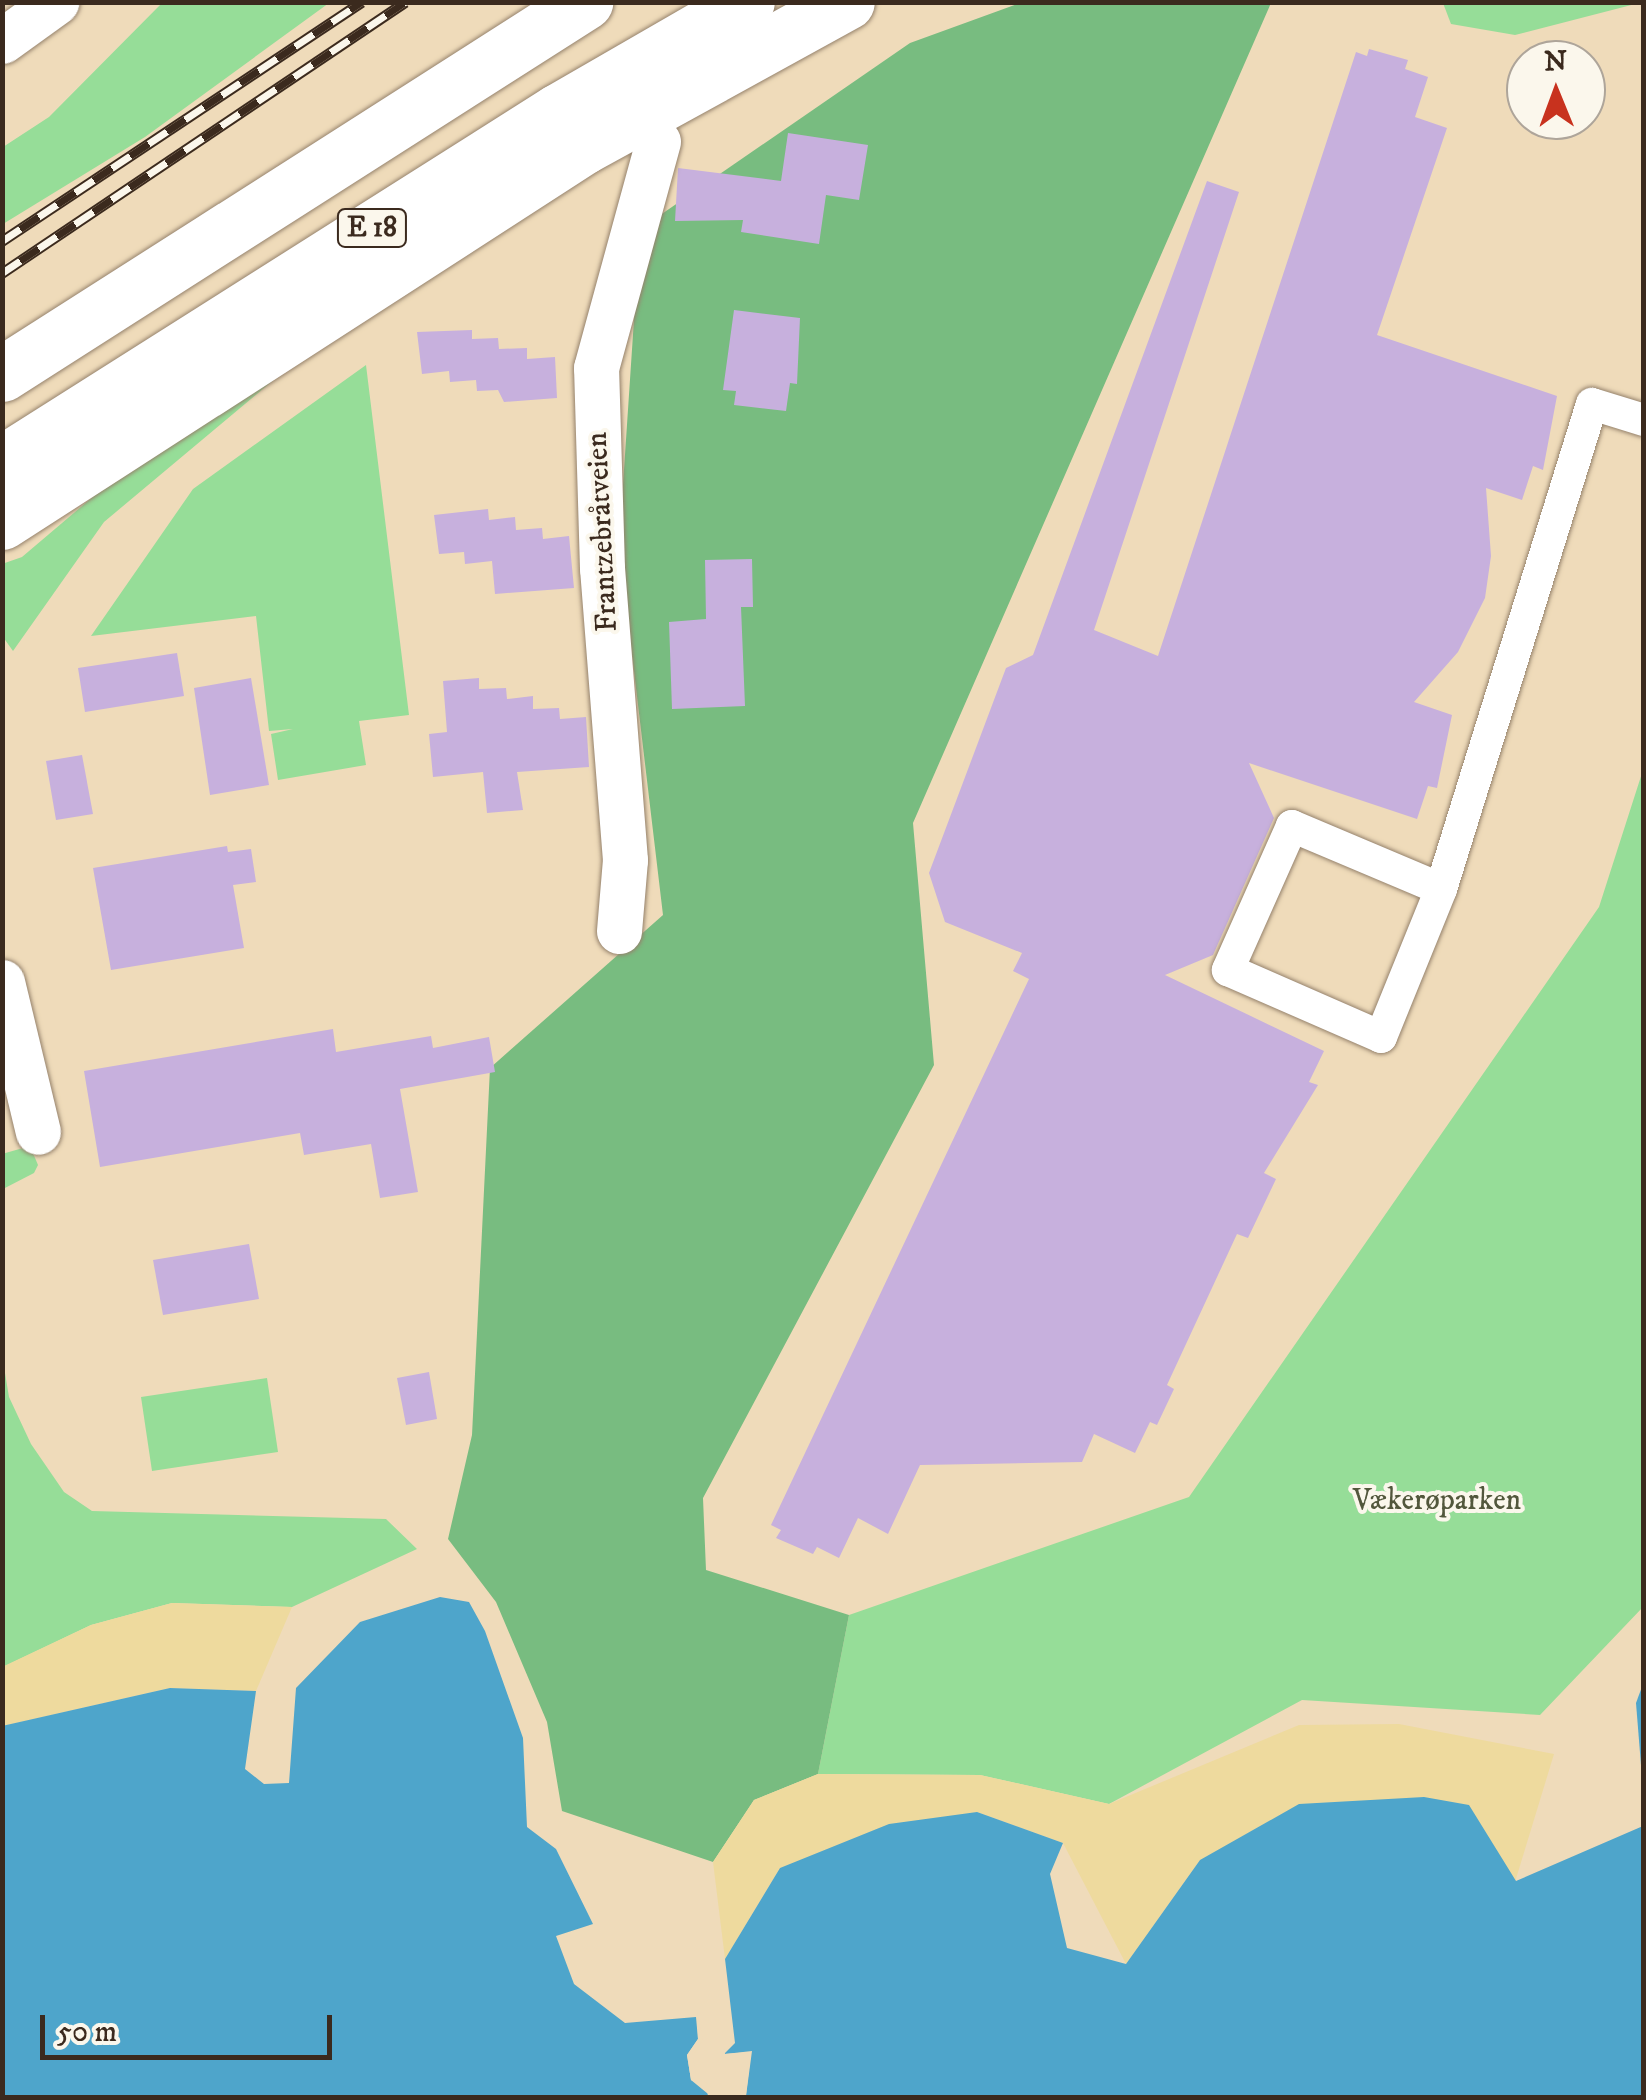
<!DOCTYPE html>
<meta charset="utf-8">
<style>
body{margin:0}
#map{position:relative;width:1646px;height:2100px;overflow:hidden;background:#efdbba;font-family:"IM FELL DW Pica",serif}
div>[style]{position:absolute}
[style*='--x']{left:calc(var(--x)*1px);top:calc(var(--y)*1px);width:calc(var(--w)*1px);rotate:calc(var(--a)*1deg)}
.green>*{inset:0;background:#96dd98}
.forest>*{inset:0;background:#78bc80}
.sand>*{inset:0;background:#eeda9e}
.water>*{inset:0;background:#4ea5cb}
.pier>*{inset:0;background:#efdbba}
.building>*{inset:0;background:#c7b0dd}
.roads{filter:drop-shadow(0 0 2px #95826c) drop-shadow(0 0 2px #95826c)}
.pedestrian>*{height:32px;margin:-16px;padding:0 16px;transform-origin:16px;border-radius:16px;background:#fff}
.minor>*{height:45px;margin:-22.5px;padding:0 22.5px;transform-origin:22.5px;border-radius:22.5px;background:#fff}
.trunk>*{height:55px;margin:-27.5px;padding:0 27.5px;transform-origin:27.5px;border-radius:27.5px;background:#fff}
.rail>*{height:11px;margin-top:-5.5px;transform-origin:0;background:repeating-linear-gradient(90deg,#fbf7ec 0 22px,#3b2a1e 0 44px);box-sizing:border-box;border-block:2px solid #3b2a1e}
span{translate:-50% -50%;white-space:nowrap;text-align:center;line-height:1.15;-webkit-text-stroke:8px #fbf7ec;paint-order:stroke}
.shield-label span{padding:2px 8px;background:#fbf7ec;border:2px solid;border-radius:8px;-webkit-text-stroke-width:0}
.shield-label{font-size:28px;color:#3b2a1e;font-weight:700}
.street-label{font-size:30px;color:#3b2a1e}
.park-label{font-size:30px;color:#52573c}
.frame{position:absolute;inset:0;border:5px solid #3b2a1e;pointer-events:none}
.north{position:absolute;left:1506px;top:40px;width:100px;height:100px;box-sizing:border-box;background:#fbf7ec;border:2px solid #aea59a;border-radius:50%;rotate:359deg;font-size:28px;font-weight:700;line-height:40px;text-align:center;color:#3b2a1e}
.north::after{content:'';display:block;margin:auto;width:35px;height:45px;background:#c8321e;clip-path:polygon(50% 0,100% 100%,50% 72%,0 100%)}
.scale{position:absolute;left:40px;top:2015px;width:292px;height:45px;box-sizing:border-box;border:5px solid #3b2a1e;border-top:0;padding-left:12px;font-size:30px;line-height:35px;white-space:nowrap;color:#3b2a1e;-webkit-text-stroke:8px #fbf7ec;paint-order:stroke}
</style>
<div id="map">
<div class="green">
<div style="clip-path:polygon(163px 2px,329px 3px,145px 137px,3px 224px,3px 147px,49px 117px)"></div>
<div style="clip-path:polygon(1643px 2px,1515px 35px,1451px 24px,1443px 3px)"></div>
<div style="clip-path:polygon(306px 353px,104px 522px,13px 651px,3px 637px,2px 564px,22px 557px,108px 484px)"></div>
<div style="clip-path:polygon(366px 365px,409px 715px,359px 721px,366px 765px,278px 780px,271px 734px,293px 729px,269px 731px,256px 616px,91px 636px,193px 489px)"></div>
<div style="clip-path:polygon(1643px 770px,1643px 1607px,1540px 1715px,1302px 1700px,1109px 1804px,980px 1775px,818px 1774px,849px 1615px,1189px 1497px,1599px 907px)"></div>
<div style="clip-path:polygon(30px 1146px,38px 1165px,34px 1173px,3px 1189px,2px 1154px)"></div>
<div style="clip-path:polygon(2px 1355px,9px 1397px,31px 1444px,64px 1492px,92px 1511px,386px 1519px,417px 1549px,292px 1607px,172px 1603px,91px 1625px,3px 1667px)"></div>
<div style="clip-path:polygon(267px 1378px,278px 1452px,152px 1471px,141px 1397px)"></div>
</div>
<div class="forest">
<div style="clip-path:polygon(1020px 3px,1271px 3px,913px 823px,934px 1065px,703px 1498px,706px 1570px,849px 1615px,818px 1774px,754px 1800px,713px 1862px,562px 1811px,547px 1722px,496px 1602px,448px 1539px,472px 1435px,490px 1068px,663px 915px,619px 545px,640px 229px,910px 43px)"></div>
</div>
<div class="sand">
<div style="clip-path:polygon(172px 1603px,292px 1607px,256px 1691px,170px 1688px,3px 1726px,2px 1667px,91px 1625px)"></div>
<div style="clip-path:polygon(1399px 1724px,1554px 1754px,1515px 1882px,1200px 1860px,1126px 1964px,1063px 1843px,977px 1812px,780px 1868px,725px 1959px,713px 1862px,754px 1800px,818px 1774px,980px 1775px,1109px 1804px,1299px 1725px)"></div>
</div>
<div class="water">
<div style="clip-path:polygon(440px 1597px,469px 1602px,485px 1631px,523px 1738px,527px 1827px,556px 1849px,593px 1924px,556px 1936px,574px 1984px,625px 2023px,696px 2017px,698px 2039px,687px 2055px,691px 2080px,707px 2088px,708px 2097px,3px 2097px,2px 1726px,170px 1688px,256px 1691px,245px 1769px,264px 1784px,289px 1783px,296px 1688px,360px 1622px)"></div>
<div style="clip-path:polygon(1643px 1684px,1644px 1684px,1643px 1790px,1636px 1703px)"></div>
<div style="clip-path:polygon(1424px 1797px,1469px 1805px,1516px 1881px,1643px 1826px,1643px 2097px,726px 2098px,746px 2095px,751px 2052px,724px 2054px,735px 2043px,725px 1959px,780px 1868px,889px 1824px,977px 1812px,1063px 1843px,1050px 1874px,1067px 1948px,1126px 1964px,1200px 1860px,1299px 1804px)"></div>
</div>
<div class="pier">
<div style="clip-path:polygon(697px 2012px,703px 2039px,693px 2056px,696px 2077px,710px 2085px,713px 2098px,691px 2080px,687px 2055px,698px 2039px)"></div>
<div style="clip-path:polygon(724px 2048px,725px 2054px,752px 2051px,746px 2096px,721px 2098px,742px 2091px,746px 2057px,722px 2058px)"></div>
</div>
<div class="building">
<div style="clip-path:polygon(1369px 49px,1408px 60px,1405px 69px,1428px 77px,1415px 117px,1447px 128px,1377px 335px,1557px 396px,1543px 470px,1533px 466px,1522px 500px,1486px 488px,1491px 556px,1485px 598px,1458px 652px,1414px 702px,1452px 715px,1437px 788px,1428px 786px,1417px 819px,1249px 763px,1274px 818px,1213px 955px,1165px 975px,1324px 1051px,1309px 1082px,1318px 1085px,1264px 1173px,1276px 1179px,1248px 1238px,1237px 1234px,1167px 1385px,1174px 1389px,1157px 1425px,1150px 1422px,1135px 1453px,1094px 1434px,1082px 1462px,920px 1465px,888px 1534px,858px 1518px,839px 1558px,817px 1547px,813px 1554px,776px 1538px,781px 1530px,771px 1525px,1029px 979px,1013px 971px,1022px 953px,945px 922px,929px 873px,1006px 668px,1033px 655px,1207px 181px,1239px 192px,1094px 630px,1158px 656px,1356px 52px,1367px 56px)"></div>
<div style="clip-path:polygon(788px 133px,868px 145px,859px 200px,826px 195px,819px 244px,741px 232px,743px 220px,675px 221px,678px 168px,781px 181px)"></div>
<div style="clip-path:polygon(734px 310px,800px 318px,797px 384px,790px 383px,786px 411px,734px 405px,736px 391px,723px 390px)"></div>
<div style="clip-path:polygon(472px 330px,472px 339px,498px 338px,499px 349px,527px 348px,527px 359px,555px 357px,557px 398px,504px 402px,498px 390px,477px 391px,476px 380px,450px 382px,449px 371px,422px 374px,417px 332px)"></div>
<div style="clip-path:polygon(488px 509px,489px 520px,515px 517px,516px 530px,542px 528px,543px 539px,569px 536px,574px 588px,495px 594px,492px 561px,465px 564px,464px 552px,439px 554px,434px 515px)"></div>
<div style="clip-path:polygon(752px 559px,753px 607px,741px 607px,745px 706px,672px 709px,669px 622px,706px 619px,705px 560px)"></div>
<div style="clip-path:polygon(177px 653px,184px 696px,85px 712px,78px 668px)"></div>
<div style="clip-path:polygon(251px 678px,269px 785px,210px 795px,194px 688px)"></div>
<div style="clip-path:polygon(479px 678px,479px 689px,506px 688px,507px 699px,533px 696px,533px 709px,559px 708px,560px 719px,586px 717px,589px 767px,517px 772px,523px 810px,487px 813px,483px 772px,433px 777px,429px 734px,447px 732px,443px 681px)"></div>
<div style="clip-path:polygon(82px 755px,93px 814px,56px 820px,46px 761px)"></div>
<div style="clip-path:polygon(227px 846px,228px 852px,251px 849px,256px 882px,233px 885px,244px 948px,111px 970px,93px 868px)"></div>
<div style="clip-path:polygon(333px 1029px,336px 1052px,431px 1036px,433px 1048px,489px 1037px,495px 1072px,400px 1089px,418px 1192px,380px 1198px,371px 1144px,304px 1155px,300px 1133px,100px 1167px,84px 1071px)"></div>
<div style="clip-path:polygon(249px 1244px,259px 1299px,163px 1315px,153px 1260px)"></div>
<div style="clip-path:polygon(429px 1372px,437px 1419px,406px 1425px,397px 1378px)"></div>
</div>
<div class="roads">
<div class="pedestrian">
<div style="--x:1441;--y:889;--w:162;--a:-157.1"></div>
<div style="--x:1292;--y:826;--w:158;--a:114"></div>
<div style="--x:1228;--y:970;--w:167;--a:23.6"></div>
<div style="--x:1381;--y:1037;--w:160;--a:-67.9"></div>
<div style="--x:1441;--y:889;--w:508;--a:-72.71"></div>
<div style="--x:1592;--y:404;--w:54;--a:17.1"></div>
</div>
<div class="minor">
<div style="--x:2;--y:41;--w:67;--a:-35.8"></div>
<div style="--x:619;--y:931;--w:71;--a:-85.2"></div>
<div style="--x:625;--y:860;--w:293;--a:-94.5"></div>
<div style="--x:602;--y:568;--w:200;--a:-91.7"></div>
<div style="--x:596;--y:368;--w:235;--a:-74.7"></div>
<div style="--x:2;--y:982;--w:154;--a:76.5"></div>
</div>
<div class="trunk">
<div style="--x:2;--y:374;--w:692;--a:-32.54"></div>
<div style="--x:2;--y:463;--w:658;--a:-32.34"></div>
<div style="--x:558;--y:111;--w:218;--a:-30"></div>
<div style="--x:2;--y:522;--w:692;--a:-32.84"></div>
<div style="--x:583;--y:147;--w:301;--a:-28.8"></div>
</div>
</div>
<div class="rail">
<div style="--x:2;--y:241;--w:432;--a:-33.6"></div>
<div style="--x:2;--y:273;--w:486;--a:-33.9"></div>
</div>
<div class="shield-label">
<span style="left:372px;top:228px">E 18</span>
</div>
<div class="street-label">
<span style="left:603px;top:532px;rotate:-93deg">Frantzebråtveien</span>
</div>
<div class="park-label">
<span style="left:1437px;top:1501px">Vækerøparken</span>
</div>
<div class="frame"></div>
<div class="north">N</div>
<div class="scale">50 m</div>
</div>
